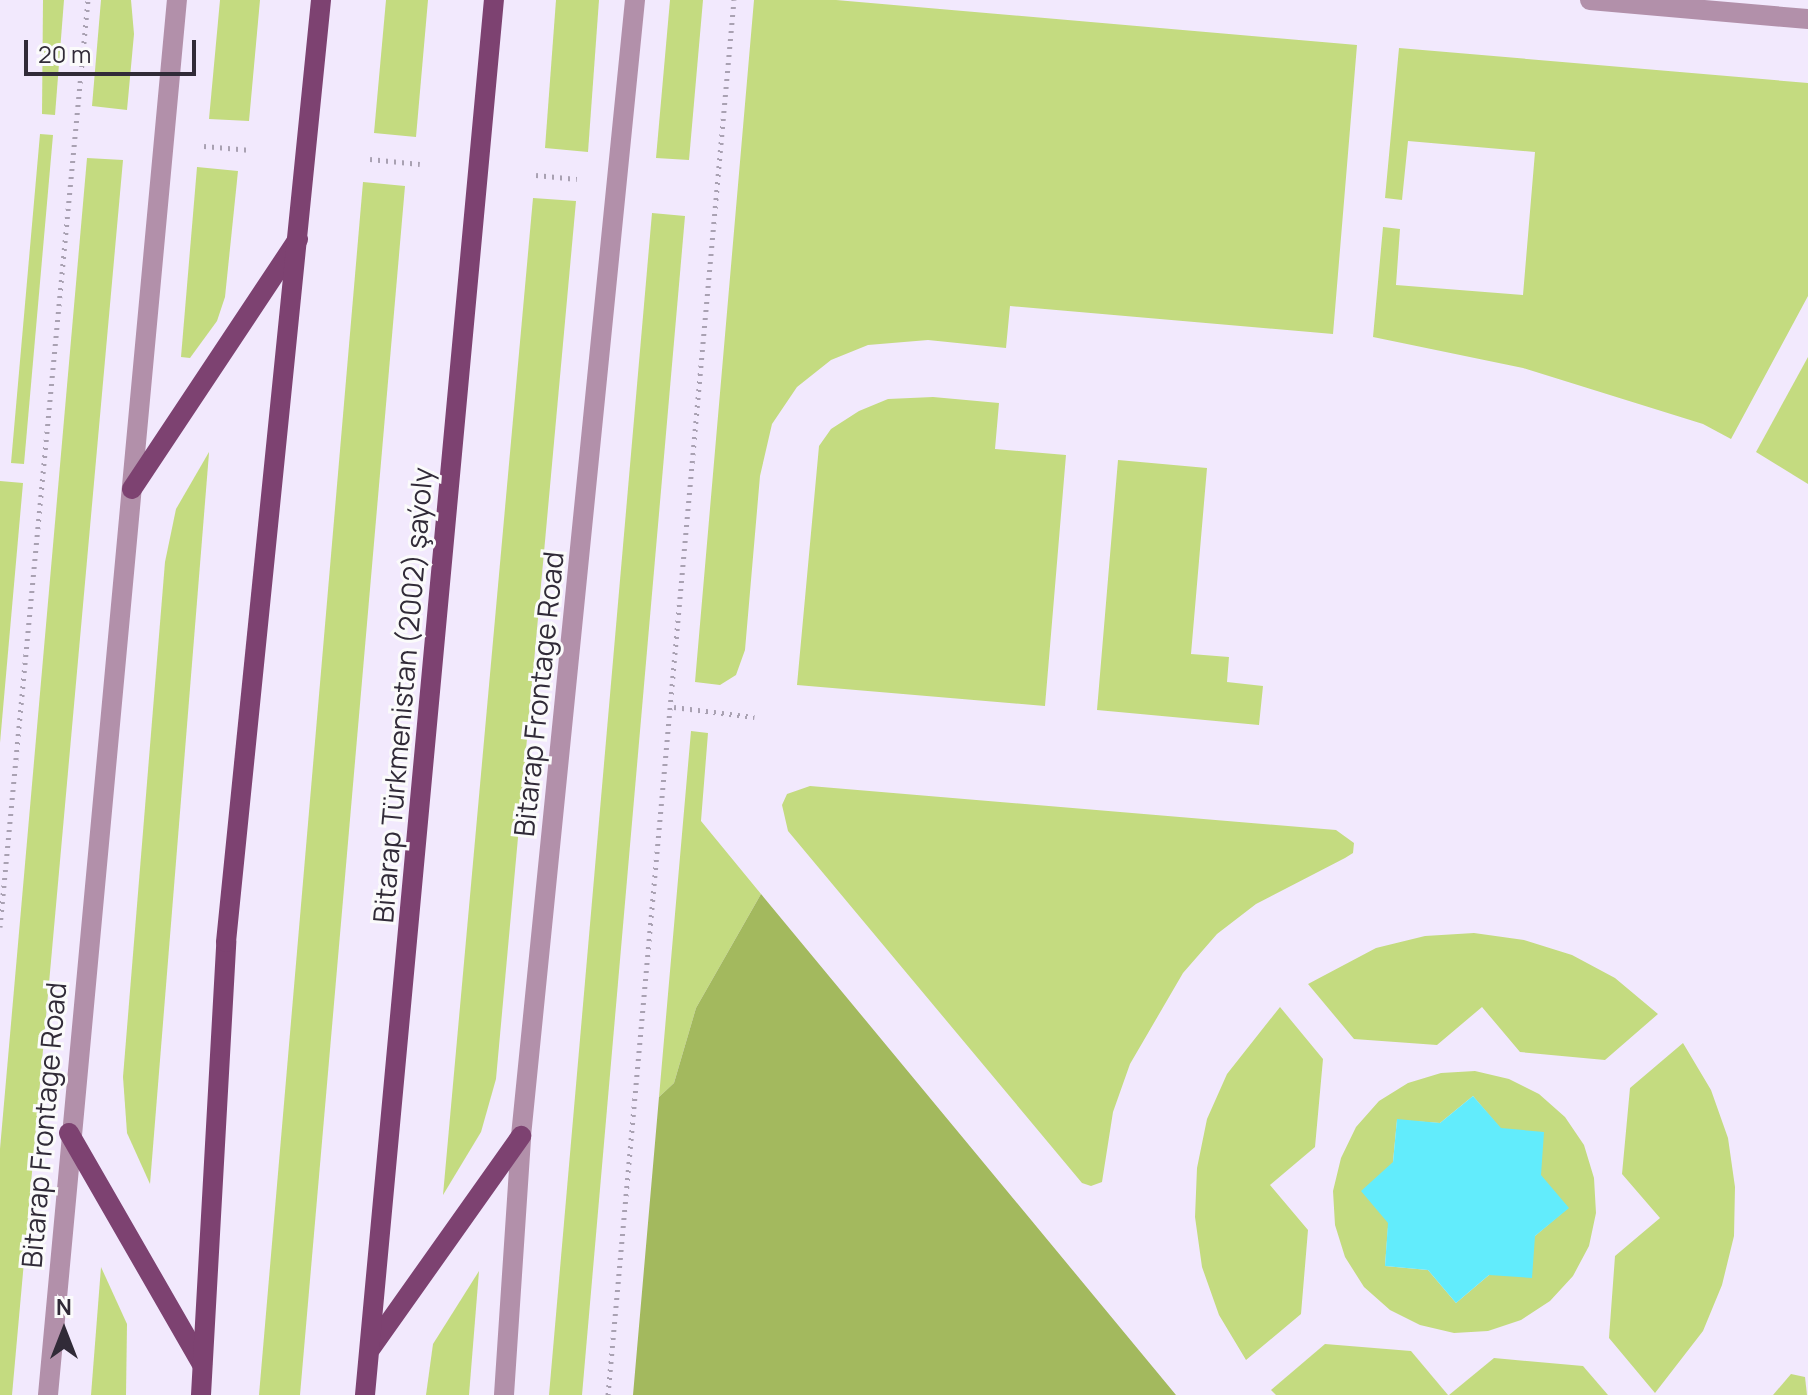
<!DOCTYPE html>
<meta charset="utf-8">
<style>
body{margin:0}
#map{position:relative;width:1808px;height:1395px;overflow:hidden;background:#f2e9fd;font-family:Manrope,sans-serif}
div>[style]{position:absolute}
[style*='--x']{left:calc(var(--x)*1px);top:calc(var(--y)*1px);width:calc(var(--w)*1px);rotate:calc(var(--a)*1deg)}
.green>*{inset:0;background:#c4db80}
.forest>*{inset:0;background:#a3b95e}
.water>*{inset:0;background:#62ecfc}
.path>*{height:5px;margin-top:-2.5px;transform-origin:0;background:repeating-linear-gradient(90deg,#a9a1b2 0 2px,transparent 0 8px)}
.minor>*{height:20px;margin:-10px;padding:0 10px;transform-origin:10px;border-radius:10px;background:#b290aa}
.primary>*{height:20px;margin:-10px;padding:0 10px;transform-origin:10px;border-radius:10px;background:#7d4271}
span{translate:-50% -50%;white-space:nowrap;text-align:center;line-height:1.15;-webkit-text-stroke:6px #fbfbfb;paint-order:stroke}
.street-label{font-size:28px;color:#312b38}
.north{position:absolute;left:24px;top:1291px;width:80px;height:80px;-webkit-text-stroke:6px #fbfbfb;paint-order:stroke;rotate:0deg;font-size:22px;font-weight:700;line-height:32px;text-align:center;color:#312b38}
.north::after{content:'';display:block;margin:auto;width:28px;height:36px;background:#312b38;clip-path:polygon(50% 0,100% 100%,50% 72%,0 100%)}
.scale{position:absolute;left:24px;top:40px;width:172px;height:36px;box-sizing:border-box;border:4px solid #312b38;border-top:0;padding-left:10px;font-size:24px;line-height:28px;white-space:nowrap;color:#312b38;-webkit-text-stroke:6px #fbfbfb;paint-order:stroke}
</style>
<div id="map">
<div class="green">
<div style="clip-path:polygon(43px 0,64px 0,55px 115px,42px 114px)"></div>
<div style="clip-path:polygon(101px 0,131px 0,134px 34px,127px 110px,92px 106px)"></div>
<div style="clip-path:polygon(220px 0,260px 0,249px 121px,209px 119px)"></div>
<div style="clip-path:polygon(386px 0,428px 0,416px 137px,374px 133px)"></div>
<div style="clip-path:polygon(556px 0,599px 0,588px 152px,545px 148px)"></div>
<div style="clip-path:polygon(670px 0,703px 0,689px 160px,656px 158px)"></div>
<div style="clip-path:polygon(754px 0,836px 0,1357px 45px,1333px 334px,1010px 306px,1006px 348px,928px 340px,868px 345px,831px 360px,797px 387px,772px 424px,760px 476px,745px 650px,736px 675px,720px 685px,695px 682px)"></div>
<div style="clip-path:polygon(1399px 48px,1808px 83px,1808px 296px,1731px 439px,1703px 424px,1523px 368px,1373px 337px,1383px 227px,1400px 229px,1396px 285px,1523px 295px,1535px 152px,1408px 141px,1402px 200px,1385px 198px)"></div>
<div style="clip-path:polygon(40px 134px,53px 135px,24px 464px,11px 463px)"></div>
<div style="clip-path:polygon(87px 158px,123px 160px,12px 1395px,0 1395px,0 1149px)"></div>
<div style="clip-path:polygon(197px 167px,238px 171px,225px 297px,217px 321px,190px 358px,181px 357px)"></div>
<div style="clip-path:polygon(363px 182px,405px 186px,300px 1395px,259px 1395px)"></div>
<div style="clip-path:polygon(533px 198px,576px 201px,496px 1079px,481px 1132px,443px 1195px)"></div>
<div style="clip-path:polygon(652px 213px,685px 216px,582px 1395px,549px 1395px)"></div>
<div style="clip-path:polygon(1808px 357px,1808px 484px,1756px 452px)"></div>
<div style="clip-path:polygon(933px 397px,999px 403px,995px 449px,1066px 455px,1045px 706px,797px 685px,819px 446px,831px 429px,859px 411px,888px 399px)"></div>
<div style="clip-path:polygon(209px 452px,209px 453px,150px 1184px,127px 1133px,123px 1077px,165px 562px,176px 509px)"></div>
<div style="clip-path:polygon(1118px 460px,1207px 468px,1191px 654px,1229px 657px,1227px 682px,1263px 686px,1259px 725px,1097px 710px)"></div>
<div style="clip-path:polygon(0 481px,23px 483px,0 743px)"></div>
<div style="clip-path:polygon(691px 731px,708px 733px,701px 821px,761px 894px,696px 1008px,674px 1083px,659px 1097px)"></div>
<div style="clip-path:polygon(810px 786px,1336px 830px,1354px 843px,1353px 853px,1345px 858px,1256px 904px,1217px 934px,1183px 973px,1130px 1064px,1113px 1112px,1102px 1182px,1091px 1186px,1082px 1183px,788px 831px,782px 805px,787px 794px)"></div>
<div style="clip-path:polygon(1474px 933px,1524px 940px,1572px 955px,1615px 978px,1658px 1014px,1605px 1060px,1520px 1052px,1482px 1007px,1437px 1045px,1354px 1039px,1308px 984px,1376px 948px,1425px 936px)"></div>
<div style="clip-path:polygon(1280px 1007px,1323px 1059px,1315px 1147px,1270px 1185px,1308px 1230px,1301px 1314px,1246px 1360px,1219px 1315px,1202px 1267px,1195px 1217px,1197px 1168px,1207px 1119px,1227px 1074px)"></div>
<div style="clip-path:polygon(1683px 1043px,1711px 1090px,1728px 1138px,1735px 1187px,1734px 1236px,1722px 1285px,1703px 1331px,1655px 1393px,1609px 1338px,1615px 1256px,1660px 1218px,1622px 1174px,1630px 1088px)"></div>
<div style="clip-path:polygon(evenodd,1475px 1071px,1509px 1079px,1539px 1094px,1565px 1117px,1584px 1145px,1594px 1178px,1596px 1213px,1589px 1246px,1573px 1276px,1550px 1301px,1521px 1320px,1488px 1331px,1454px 1333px,1420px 1325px,1390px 1310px,1364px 1287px,1345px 1257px,1335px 1225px,1333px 1191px,1341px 1158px,1356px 1127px,1379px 1101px,1408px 1083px,1441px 1073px,1475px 1071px,1473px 1096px,1568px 1208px,1456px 1303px,1428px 1270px,1385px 1266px,1393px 1162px,1397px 1120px,1440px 1123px,1473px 1096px)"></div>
<div style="clip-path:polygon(101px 1267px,127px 1324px,126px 1395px,91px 1395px)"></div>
<div style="clip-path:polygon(479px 1271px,469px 1395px,426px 1395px,433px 1344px)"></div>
<div style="clip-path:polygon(1325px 1344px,1411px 1351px,1448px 1395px,1276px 1395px,1271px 1390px)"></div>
<div style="clip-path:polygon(1494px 1358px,1583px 1366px,1608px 1395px,1449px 1395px)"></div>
<div style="clip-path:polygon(1791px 1374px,1805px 1377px,1807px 1395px,1773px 1395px)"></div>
</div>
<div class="forest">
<div style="clip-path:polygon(761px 894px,1176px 1395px,633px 1395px,659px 1097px,674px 1083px,696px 1008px)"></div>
</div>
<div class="water">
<div style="clip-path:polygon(1473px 1096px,1501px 1128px,1544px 1132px,1541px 1175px,1569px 1208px,1535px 1236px,1532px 1278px,1489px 1275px,1456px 1303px,1428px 1270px,1385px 1266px,1388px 1223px,1361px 1191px,1393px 1162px,1397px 1119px,1440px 1123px)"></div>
</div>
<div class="path">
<div style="--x:204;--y:146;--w:47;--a:4.9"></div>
<div style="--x:370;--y:159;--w:50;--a:5.7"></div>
<div style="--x:536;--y:175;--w:41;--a:5.6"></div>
<div style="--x:674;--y:707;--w:81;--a:7.1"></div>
<div style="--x:0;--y:927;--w:931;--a:-84.58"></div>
<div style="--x:608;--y:1395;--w:1401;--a:-84.84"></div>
</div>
<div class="minor">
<div style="--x:1590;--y:0;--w:219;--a:5"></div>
<div style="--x:48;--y:1395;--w:1401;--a:-84.72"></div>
<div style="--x:504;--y:1395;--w:260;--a:-86.2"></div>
<div style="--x:521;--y:1136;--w:1142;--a:-84.27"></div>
</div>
<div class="primary">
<div style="--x:132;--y:489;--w:300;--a:-56.4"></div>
<div style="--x:69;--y:1133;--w:267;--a:60.1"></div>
<div style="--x:371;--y:1348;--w:260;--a:-54.7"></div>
<div style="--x:201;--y:1395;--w:454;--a:-86.8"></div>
<div style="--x:226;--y:942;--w:947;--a:-84.24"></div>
<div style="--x:365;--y:1395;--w:1401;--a:-84.72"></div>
</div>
<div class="street-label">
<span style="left:538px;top:694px;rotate:-84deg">Bitarap Frontage Road</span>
<span style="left:402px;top:695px;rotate:-85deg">Bitarap Türkmenistan (2002) şaýoly</span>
<span style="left:43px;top:1125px;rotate:-85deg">Bitarap Frontage Road</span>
</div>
<div class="north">N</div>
<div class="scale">20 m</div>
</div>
